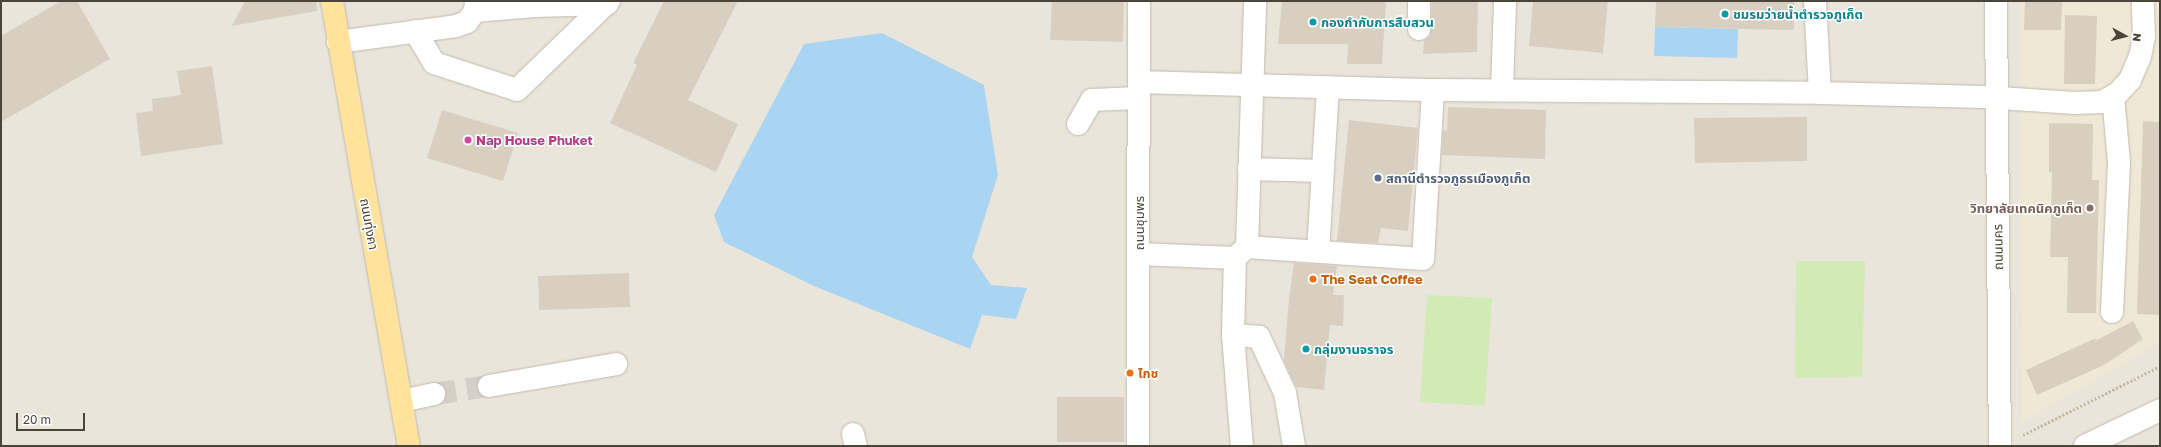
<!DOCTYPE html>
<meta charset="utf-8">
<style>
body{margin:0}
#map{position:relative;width:2161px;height:447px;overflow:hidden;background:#f6f3ec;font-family:"Golos Text","Noto Sans Thai",sans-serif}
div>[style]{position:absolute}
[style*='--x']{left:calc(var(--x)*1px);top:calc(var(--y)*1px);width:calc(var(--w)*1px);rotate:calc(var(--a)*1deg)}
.residential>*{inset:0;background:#eae5da}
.education>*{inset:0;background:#efe8d6}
.green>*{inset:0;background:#d2eab5}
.water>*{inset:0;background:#a9d4f2}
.building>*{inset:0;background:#d8cfc1}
.minor-tunnel>*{height:22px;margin-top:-11px;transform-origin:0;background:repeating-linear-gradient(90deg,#d4d0c8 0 22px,transparent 0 33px)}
.path>*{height:2.5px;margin-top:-1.25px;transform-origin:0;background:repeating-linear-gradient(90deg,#c4b79f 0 2px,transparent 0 4px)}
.roads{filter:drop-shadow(0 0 1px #c2bbae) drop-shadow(0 0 1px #c2bbae)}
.minor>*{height:22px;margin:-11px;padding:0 11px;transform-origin:11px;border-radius:11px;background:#fff}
.major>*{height:22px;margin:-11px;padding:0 11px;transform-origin:11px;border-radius:11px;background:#ffe39c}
.dots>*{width:11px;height:11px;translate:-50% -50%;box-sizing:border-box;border:2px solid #fff;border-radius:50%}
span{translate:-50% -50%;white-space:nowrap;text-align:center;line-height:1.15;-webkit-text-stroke:3px #fff;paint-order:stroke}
.culture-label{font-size:13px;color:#0d838f;font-weight:700}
.left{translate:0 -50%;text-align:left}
.hotel-label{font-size:13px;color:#b23c85;font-weight:700}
.service-label{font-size:13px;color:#4e5e75;font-weight:700}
.education-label{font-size:13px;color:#785e54;font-weight:700}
.right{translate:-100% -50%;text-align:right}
.street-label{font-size:13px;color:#4b4439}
.food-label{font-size:13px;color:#c56008;font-weight:700}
.frame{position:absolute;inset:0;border:2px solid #4b4439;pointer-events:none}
.north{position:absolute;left:2105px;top:16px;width:40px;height:40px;-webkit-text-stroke:3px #fff;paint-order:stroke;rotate:97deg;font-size:11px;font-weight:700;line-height:16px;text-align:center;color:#4b4439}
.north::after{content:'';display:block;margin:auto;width:14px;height:18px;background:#4b4439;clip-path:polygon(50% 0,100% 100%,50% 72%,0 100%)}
.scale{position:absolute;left:16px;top:413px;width:69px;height:18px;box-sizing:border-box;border:2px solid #4b4439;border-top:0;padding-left:5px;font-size:12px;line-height:14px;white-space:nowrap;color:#4b4439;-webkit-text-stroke:3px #fff;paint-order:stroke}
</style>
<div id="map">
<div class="residential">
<div style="clip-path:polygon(1px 1px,2160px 1px,2160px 446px,1px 446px)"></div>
</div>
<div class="education">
<div style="clip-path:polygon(2020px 1px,2160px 1px,2160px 342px,2021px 422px)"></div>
</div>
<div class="green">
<div style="clip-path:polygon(1796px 261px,1865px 261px,1862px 377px,1795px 378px)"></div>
<div style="clip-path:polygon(1427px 295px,1492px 298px,1485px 406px,1420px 402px)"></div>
</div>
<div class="water">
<div style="clip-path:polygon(1655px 27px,1738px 29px,1737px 58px,1654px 56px)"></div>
<div style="clip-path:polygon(882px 33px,984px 85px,998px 175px,972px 257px,991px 285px,1027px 288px,1016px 319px,982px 315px,970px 349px,814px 286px,724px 242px,714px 215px,804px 44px)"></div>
</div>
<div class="building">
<div style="clip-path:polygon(61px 1px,77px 1px,110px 59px,1px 122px,1px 36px)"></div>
<div style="clip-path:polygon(245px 1px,316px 1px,317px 11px,232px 26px)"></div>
<div style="clip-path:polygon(664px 1px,738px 1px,688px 100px,738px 124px,716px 172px,610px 123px,637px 65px,633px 63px)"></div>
<div style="clip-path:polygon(1052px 1px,1124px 1px,1123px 42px,1050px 40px)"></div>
<div style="clip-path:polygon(1282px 1px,1386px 1px,1382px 64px,1347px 64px,1348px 44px,1278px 44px)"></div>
<div style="clip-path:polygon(1432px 1px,1478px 1px,1477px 52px,1423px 54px,1424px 40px,1430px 36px,1431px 29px)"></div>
<div style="clip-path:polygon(1533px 1px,1608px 1px,1603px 53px,1529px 46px)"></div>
<div style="clip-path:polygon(1656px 1px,1794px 1px,1794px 30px,1655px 27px)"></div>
<div style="clip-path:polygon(2025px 1px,2062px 1px,2061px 30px,2024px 30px)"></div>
<div style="clip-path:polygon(2065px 15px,2097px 16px,2095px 84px,2064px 84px)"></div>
<div style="clip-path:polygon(212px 66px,223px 144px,141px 156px,136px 113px,153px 111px,152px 99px,181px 95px,177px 71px)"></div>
<div style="clip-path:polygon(1448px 107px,1546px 110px,1545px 159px,1442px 155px,1443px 130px,1447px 131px)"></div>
<div style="clip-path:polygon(442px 110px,518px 133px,503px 181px,427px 158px)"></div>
<div style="clip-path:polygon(1807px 117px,1807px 161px,1695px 163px,1694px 118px)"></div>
<div style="clip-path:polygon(1349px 120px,1418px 128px,1408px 231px,1381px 228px,1378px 243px,1337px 241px)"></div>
<div style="clip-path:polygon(2143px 121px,2160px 122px,2160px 315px,2137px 314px)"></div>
<div style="clip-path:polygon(2049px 123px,2093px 124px,2092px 180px,2099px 180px,2096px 313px,2067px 313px,2068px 257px,2050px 257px,2052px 172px,2049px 172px)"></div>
<div style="clip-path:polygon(1294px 263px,1337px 266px,1333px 295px,1344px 295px,1343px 326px,1330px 325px,1324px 390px,1296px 387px,1284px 360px,1289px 298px)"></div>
<div style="clip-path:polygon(629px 273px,630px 307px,539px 310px,538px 276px)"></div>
<div style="clip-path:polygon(2133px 321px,2143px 339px,2104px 365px,2037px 395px,2026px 370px,2096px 338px,2095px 341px)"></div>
<div style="clip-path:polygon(1057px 397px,1124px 397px,1124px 442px,1057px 442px)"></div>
</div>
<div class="minor-tunnel">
<div style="--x:434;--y:394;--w:56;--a:-8.3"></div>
</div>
<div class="path">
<div style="--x:2023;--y:435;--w:153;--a:-26.7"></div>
</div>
<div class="roads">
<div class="minor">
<div style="--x:1815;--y:1;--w:92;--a:86.9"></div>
<div style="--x:1996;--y:1;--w:445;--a:89.5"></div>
<div style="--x:475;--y:11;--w:59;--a:-4.8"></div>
<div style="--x:534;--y:6;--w:73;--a:-1.6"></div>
<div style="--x:1419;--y:29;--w:28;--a:-90"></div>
<div style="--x:415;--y:31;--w:37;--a:59"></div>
<div style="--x:434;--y:63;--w:87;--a:18"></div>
<div style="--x:517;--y:90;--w:128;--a:-44.1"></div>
<div style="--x:338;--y:42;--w:119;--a:-7.7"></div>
<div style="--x:456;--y:26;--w:12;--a:-20"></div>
<div style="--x:467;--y:22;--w:14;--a:-54"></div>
<div style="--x:475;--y:11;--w:10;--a:-84"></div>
<div style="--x:1139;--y:82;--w:294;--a:1.6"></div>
<div style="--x:1433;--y:90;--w:387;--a:0.4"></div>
<div style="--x:1820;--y:93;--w:164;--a:1.4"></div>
<div style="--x:1984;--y:97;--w:91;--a:3.8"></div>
<div style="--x:2075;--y:103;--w:27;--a:-2"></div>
<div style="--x:2102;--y:102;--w:18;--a:-29"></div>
<div style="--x:2118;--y:93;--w:18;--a:-47"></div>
<div style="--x:2130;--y:80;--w:25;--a:-67"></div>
<div style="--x:2140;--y:57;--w:21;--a:-79"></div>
<div style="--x:2144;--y:36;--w:35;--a:-92"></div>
<div style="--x:1502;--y:89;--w:88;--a:-88"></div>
<div style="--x:1078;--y:124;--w:28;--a:-60"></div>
<div style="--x:1092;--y:100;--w:47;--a:-2.4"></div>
<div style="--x:1249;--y:169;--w:73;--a:1.6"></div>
<div style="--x:1247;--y:247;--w:246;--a:-88.1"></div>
<div style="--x:1318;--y:251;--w:164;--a:-86.5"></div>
<div style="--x:1138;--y:254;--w:97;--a:2.4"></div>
<div style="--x:1235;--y:258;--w:16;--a:-43"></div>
<div style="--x:1247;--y:247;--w:176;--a:3.9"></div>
<div style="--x:1423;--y:259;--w:169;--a:-86.6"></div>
<div style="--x:1235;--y:258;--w:77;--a:91.5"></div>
<div style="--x:1233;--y:335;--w:26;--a:4"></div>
<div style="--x:1259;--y:337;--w:62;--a:65.1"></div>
<div style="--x:1285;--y:393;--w:54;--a:80.4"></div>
<div style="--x:2112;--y:312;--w:150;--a:-87.3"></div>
<div style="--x:2119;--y:162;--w:66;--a:-95.2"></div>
<div style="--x:1233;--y:335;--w:111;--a:85.4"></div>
<div style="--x:489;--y:386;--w:129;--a:-9.8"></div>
<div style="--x:401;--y:401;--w:34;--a:-12"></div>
<div style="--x:853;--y:434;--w:12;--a:76"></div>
<div style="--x:1138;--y:446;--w:445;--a:-89.9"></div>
<div style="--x:2085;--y:446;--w:83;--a:-25.6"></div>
</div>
<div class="major">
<div style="--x:332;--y:1;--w:452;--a:80.2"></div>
</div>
</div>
<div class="dots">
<div style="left:1725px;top:14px;background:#0f9aa8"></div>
<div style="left:1313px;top:22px;background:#0f9aa8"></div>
<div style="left:468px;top:140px;background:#d1479c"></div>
<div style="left:1378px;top:178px;background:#5c6f8a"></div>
<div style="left:2090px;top:208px;background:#8d6e63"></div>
<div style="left:1313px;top:279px;background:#e8710a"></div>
<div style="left:1306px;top:349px;background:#0f9aa8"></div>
<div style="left:1130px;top:373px;background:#e8710a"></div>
</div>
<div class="culture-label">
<span class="left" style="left:1733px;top:14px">ชมรมว่ายน้ำตำรวจภูเก็ต</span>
<span class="left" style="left:1321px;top:22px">กองกำกับการสืบสวน</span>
<span class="left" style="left:1314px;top:349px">กลุ่มงานจราจร</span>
</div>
<div class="hotel-label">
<span class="left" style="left:476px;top:140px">Nap House Phuket</span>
</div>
<div class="service-label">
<span class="left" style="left:1386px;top:178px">สถานีตำรวจภูธรเมืองภูเก็ต</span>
</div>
<div class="education-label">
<span class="right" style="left:2082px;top:208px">วิทยาลัยเทคนิคภูเก็ต</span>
</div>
<div class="street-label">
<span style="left:1139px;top:223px;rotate:-90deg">ถนนชุมพร</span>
<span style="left:369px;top:224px;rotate:80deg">ถนนทุ่งคา</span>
<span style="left:1998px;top:247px;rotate:-91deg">ถนนนคร</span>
</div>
<div class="food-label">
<span class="left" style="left:1321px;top:279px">The Seat Coffee</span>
<span class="left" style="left:1138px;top:373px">ไกช</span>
</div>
<div class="frame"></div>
<div class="north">N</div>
<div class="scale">20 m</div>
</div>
